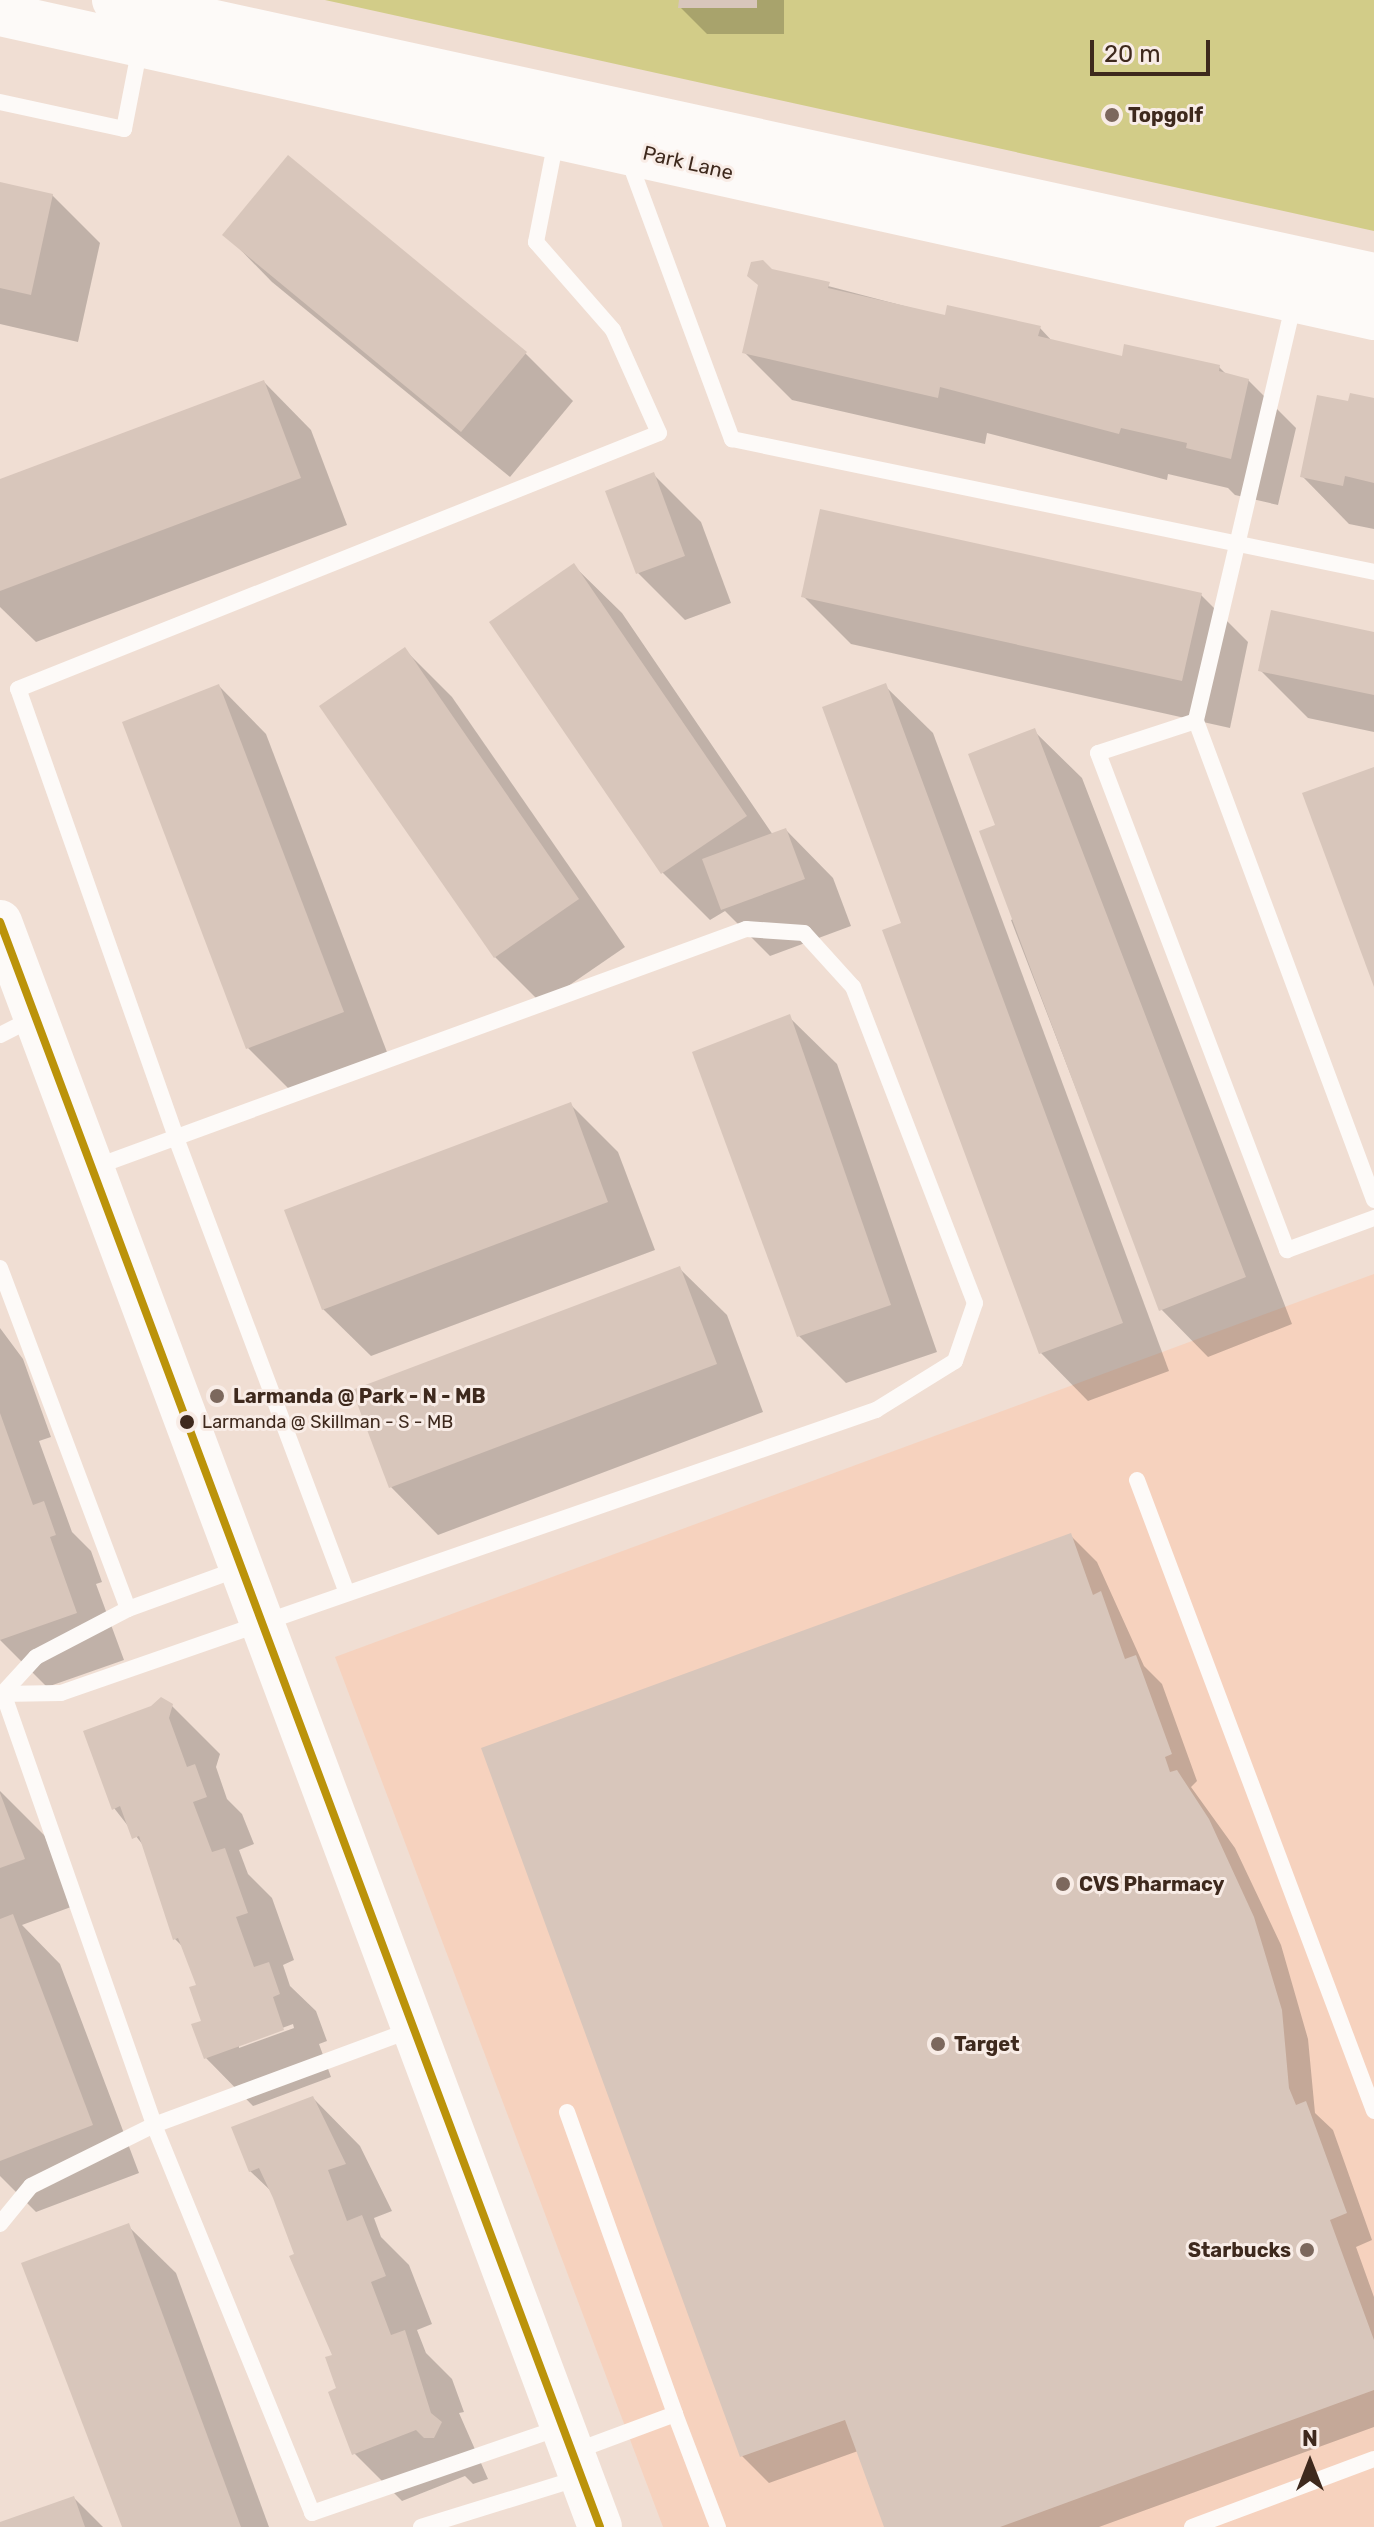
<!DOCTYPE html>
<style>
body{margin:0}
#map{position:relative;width:1374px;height:2527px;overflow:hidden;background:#f0ded3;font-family:Rubik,sans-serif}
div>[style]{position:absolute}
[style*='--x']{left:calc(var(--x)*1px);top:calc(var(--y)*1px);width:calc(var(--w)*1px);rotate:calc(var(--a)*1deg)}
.built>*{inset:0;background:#f6d2be}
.green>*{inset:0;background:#d2cc88}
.shadow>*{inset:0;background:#0003}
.building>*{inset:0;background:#d8c6bb}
.lane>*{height:16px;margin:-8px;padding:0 8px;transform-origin:8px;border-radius:8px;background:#fdfaf8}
.secondary>*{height:44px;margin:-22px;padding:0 22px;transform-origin:22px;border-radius:22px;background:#fdfaf8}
.bus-1>*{height:8px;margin:-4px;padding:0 4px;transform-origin:4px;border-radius:4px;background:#bb930a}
.dots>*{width:22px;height:22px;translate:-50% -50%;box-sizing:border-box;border:4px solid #f8ece6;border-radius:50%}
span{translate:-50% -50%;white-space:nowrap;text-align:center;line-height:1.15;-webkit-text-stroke:6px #f8ece6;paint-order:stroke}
.bus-label{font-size:18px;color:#3e291d}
.left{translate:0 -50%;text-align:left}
.poi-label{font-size:20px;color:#3e291d;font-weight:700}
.right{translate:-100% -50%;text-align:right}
.street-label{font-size:20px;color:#3e291d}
.north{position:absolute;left:1270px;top:2423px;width:80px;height:80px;-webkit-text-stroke:6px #f8ece6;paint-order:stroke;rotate:0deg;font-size:22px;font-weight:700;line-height:32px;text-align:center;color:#3e291d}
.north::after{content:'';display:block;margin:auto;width:28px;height:36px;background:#3e291d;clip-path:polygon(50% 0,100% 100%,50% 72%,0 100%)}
.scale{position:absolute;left:1090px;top:40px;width:120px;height:36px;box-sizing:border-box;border:4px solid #3e291d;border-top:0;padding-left:10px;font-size:24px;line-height:28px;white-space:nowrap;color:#3e291d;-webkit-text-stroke:6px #f8ece6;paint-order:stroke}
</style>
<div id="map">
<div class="built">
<div style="clip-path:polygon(1374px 1274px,1374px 2527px,663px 2527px,335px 1657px)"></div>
</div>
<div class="green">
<div style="clip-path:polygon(325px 0,1374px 0,1374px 231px)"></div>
</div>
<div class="shadow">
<div style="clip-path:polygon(681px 0,784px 0,784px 34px,707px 34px,680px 7px)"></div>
<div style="clip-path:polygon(288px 158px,526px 354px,573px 401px,510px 477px,272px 282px,225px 234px)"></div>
<div style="clip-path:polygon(0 184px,52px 195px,100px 243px,78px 342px,0 324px)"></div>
<div style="clip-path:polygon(771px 271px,946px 317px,1040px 328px,1053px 342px,1123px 358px,1219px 367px,1227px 375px,1248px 380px,1296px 428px,1278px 505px,1235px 495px,1228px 488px,1168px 474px,1167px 480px,987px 433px,985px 444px,792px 400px,744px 352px)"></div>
<div style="clip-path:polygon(264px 382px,311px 430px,347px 525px,36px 642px,0 607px,0 481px)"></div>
<div style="clip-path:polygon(1374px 401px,1374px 529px,1349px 524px,1302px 476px,1350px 404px)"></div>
<div style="clip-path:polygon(654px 475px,701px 522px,731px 603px,685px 620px,638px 573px)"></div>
<div style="clip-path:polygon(574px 566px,622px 613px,773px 835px,786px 830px,833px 878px,851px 926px,770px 956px,725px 911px,710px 920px,663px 873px,492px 622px)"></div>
<div style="clip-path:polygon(1201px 595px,1248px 642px,1230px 728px,851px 644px,803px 596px)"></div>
<div style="clip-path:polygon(1374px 634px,1374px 732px,1308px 718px,1260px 670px)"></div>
<div style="clip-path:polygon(405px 650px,452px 697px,625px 947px,542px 1004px,495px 957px)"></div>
<div style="clip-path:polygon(219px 686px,266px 734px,390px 1060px,296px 1096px,248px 1048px,124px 723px)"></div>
<div style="clip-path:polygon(885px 686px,933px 733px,1169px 1371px,1088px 1401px,1041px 1353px,904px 924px)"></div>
<div style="clip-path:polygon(1034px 731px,1082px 778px,1292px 1324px,1208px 1357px,1161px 1309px,1011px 920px,1015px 918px,998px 827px)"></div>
<div style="clip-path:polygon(789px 1017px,837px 1064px,937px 1352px,846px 1383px,799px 1336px)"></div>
<div style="clip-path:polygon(571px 1105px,618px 1152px,655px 1250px,371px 1356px,323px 1309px)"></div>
<div style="clip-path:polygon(679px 1268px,727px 1315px,763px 1412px,438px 1535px,391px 1487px)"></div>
<div style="clip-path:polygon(0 1328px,23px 1359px,51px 1437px,39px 1441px,72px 1532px,91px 1551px,102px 1582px,96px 1584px,124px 1660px,47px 1687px,0 1640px)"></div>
<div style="clip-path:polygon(1070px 1535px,1097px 1562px,1144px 1666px,1162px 1684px,1197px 1781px,1191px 1787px,1235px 1848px,1281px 1945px,1308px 2039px,1315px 2113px,1333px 2130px,1372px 2240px,1356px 2247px,1374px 2297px,1374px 2427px,1099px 2527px,886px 2527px,858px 2451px,769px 2483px,742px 2456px)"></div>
<div style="clip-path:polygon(evenodd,172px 1706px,220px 1754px,216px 1767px,227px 1799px,242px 1814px,254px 1844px,239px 1850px,248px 1874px,272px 1898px,294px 1960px,283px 1965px,290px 1986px,316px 2011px,327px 2041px,319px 2044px,331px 2077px,253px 2106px,206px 2058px,198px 1987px,184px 1948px,175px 1939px,146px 1849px,114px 1808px,172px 1706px,293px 2024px,294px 2028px,239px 2048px,239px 2044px,293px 2024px)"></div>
<div style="clip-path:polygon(0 1791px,45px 1836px,71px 1907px,22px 1925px,60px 1964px,139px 2173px,36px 2212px,0 2176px)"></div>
<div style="clip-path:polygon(313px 2098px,360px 2146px,392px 2211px,374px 2218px,381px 2237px,409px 2265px,432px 2324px,417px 2330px,426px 2353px,452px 2379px,464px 2412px,459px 2413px,488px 2479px,473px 2484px,465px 2476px,402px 2501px,354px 2453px,335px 2356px,272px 2192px,250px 2171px)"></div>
<div style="clip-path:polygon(128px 2226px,176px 2273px,269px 2527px,124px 2527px)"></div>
<div style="clip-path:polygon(74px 2498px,103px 2527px,0 2527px,0 2524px)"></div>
</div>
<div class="building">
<div style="clip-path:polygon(679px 0,757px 0,757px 8px,678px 8px)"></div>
<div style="clip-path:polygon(288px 155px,527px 352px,461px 432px,222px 235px)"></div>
<div style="clip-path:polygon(0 182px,53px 194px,31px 295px,0 288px)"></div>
<div style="clip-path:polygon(763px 260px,772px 269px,830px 282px,828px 288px,945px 315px,947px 305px,1041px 326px,1038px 336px,1122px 356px,1124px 344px,1220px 365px,1219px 371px,1249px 379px,1231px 459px,1186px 448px,1187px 443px,1121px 428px,1119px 434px,940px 387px,938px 398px,742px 353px,758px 285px,747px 276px,751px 262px)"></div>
<div style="clip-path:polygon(264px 380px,301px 478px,0 591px,0 479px)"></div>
<div style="clip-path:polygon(1350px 393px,1374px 398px,1374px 483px,1345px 476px,1343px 486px,1300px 477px,1317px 395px,1348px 401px)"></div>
<div style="clip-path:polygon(654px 472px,685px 556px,636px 574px,605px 491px)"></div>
<div style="clip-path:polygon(820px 509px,1202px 593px,1182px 681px,801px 597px)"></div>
<div style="clip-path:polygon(574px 563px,747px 816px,661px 874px,489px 622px)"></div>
<div style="clip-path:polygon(1271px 610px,1374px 632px,1374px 695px,1258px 671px)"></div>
<div style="clip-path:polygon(405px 647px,579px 899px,494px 958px,319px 706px)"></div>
<div style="clip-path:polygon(886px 683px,1123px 1323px,1039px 1354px,882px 930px,901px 923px,822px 707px)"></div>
<div style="clip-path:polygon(219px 684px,344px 1012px,246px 1049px,122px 722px)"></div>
<div style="clip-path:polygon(1035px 728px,1246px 1277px,1159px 1311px,979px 831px,995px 825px,968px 754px)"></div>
<div style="clip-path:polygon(1374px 767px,1374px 987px,1302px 793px)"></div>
<div style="clip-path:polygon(786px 828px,805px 879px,721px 910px,702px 859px)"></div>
<div style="clip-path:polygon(790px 1014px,891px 1305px,797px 1337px,692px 1052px)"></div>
<div style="clip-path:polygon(571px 1102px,608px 1202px,322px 1310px,284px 1210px)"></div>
<div style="clip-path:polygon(680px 1266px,717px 1364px,389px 1488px,352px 1390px)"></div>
<div style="clip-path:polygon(0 1413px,33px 1505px,44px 1501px,56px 1535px,50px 1537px,77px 1613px,0 1640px)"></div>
<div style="clip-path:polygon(1071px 1533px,1093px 1595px,1101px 1591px,1125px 1659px,1136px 1655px,1172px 1754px,1165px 1757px,1170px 1772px,1177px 1770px,1209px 1819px,1254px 1917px,1282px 2010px,1289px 2088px,1296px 2105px,1306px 2101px,1347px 2213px,1330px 2220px,1374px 2340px,1374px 2390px,1000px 2527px,884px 2527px,845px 2420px,740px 2457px,481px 1748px)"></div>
<div style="clip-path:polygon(161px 1697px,173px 1704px,169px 1718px,187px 1767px,195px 1764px,207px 1797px,193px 1802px,212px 1852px,225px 1848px,248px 1913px,236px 1917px,254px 1967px,269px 1962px,280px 1994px,273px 1997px,284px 2030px,204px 2059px,191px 2024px,201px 2021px,189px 1987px,196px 1985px,178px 1938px,173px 1940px,139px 1836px,132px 1839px,120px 1806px,112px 1810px,83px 1731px,151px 1706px)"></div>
<div style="clip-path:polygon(0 1793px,25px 1859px,0 1868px)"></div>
<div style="clip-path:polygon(13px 1914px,93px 2125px,0 2161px,0 1919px)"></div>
<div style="clip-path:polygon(313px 2096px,346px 2164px,328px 2170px,347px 2221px,362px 2215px,386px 2276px,371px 2282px,391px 2335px,405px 2330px,431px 2413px,442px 2422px,434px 2438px,424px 2438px,416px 2430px,352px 2455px,328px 2392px,336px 2388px,325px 2357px,332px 2355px,289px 2256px,294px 2254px,273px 2198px,259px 2168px,249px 2172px,231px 2127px)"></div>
<div style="clip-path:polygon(129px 2223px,241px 2527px,122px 2527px,21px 2263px)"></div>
<div style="clip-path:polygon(74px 2496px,85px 2527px,0 2527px,0 2522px)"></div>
</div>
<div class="lane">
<div style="--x:0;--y:102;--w:127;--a:12.3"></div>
<div style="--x:124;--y:129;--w:84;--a:-79"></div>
<div style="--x:628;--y:158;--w:300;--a:69.7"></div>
<div style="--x:732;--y:439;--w:656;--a:11.7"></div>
<div style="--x:1294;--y:302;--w:430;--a:103.2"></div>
<div style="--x:1196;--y:721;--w:511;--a:69.61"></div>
<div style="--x:1196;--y:721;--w:103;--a:161.9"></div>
<div style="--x:1098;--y:753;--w:532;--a:69.18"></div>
<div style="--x:1287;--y:1250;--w:93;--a:-20.2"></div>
<div style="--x:0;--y:1035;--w:38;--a:-27"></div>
<div style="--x:0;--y:1268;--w:364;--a:69.4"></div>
<div style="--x:128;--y:1609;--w:117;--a:-20"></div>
<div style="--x:1137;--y:1480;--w:674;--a:69.41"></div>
<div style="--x:347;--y:1593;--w:487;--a:-110.6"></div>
<div style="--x:176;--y:1137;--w:475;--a:-109.4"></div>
<div style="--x:18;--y:689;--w:690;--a:-21.77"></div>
<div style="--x:659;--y:433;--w:113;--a:-114.1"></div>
<div style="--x:613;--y:330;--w:117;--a:-131.2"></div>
<div style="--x:536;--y:242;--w:104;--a:-78.9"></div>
<div style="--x:3;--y:1693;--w:458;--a:70.7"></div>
<div style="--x:154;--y:2125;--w:419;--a:67.8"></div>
<div style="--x:312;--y:2513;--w:261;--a:-19"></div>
<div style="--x:3;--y:1693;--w:49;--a:-47.5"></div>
<div style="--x:36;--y:1657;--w:104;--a:-27.6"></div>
<div style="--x:0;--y:1694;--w:61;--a:-0.9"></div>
<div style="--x:61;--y:1693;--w:863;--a:-19.15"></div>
<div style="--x:876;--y:1410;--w:93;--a:-31.8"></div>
<div style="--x:955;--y:1361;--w:61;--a:-71"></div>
<div style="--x:975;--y:1303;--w:339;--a:-111.1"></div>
<div style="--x:853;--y:987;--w:73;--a:-132.2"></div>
<div style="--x:804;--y:933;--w:58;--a:-176.1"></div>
<div style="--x:746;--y:929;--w:693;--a:159.92"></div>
<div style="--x:567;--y:2112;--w:321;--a:70.3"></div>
<div style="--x:0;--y:2224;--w:49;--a:-50.8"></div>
<div style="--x:31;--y:2186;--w:137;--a:-26.4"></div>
<div style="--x:154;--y:2125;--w:276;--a:-20.3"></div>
<div style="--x:573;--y:2452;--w:109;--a:-20.4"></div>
<div style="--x:675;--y:2414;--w:121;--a:69.2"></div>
<div style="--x:421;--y:2527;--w:165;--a:-17.2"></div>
<div style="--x:1192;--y:2527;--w:194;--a:-20.5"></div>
</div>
<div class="secondary">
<div style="--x:114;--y:0;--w:1290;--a:12.31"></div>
<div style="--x:0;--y:14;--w:1407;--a:12.48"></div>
<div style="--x:0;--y:922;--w:1713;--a:69.5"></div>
</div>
<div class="bus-1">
<div style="--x:0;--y:922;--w:1713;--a:69.5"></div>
</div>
<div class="dots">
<div style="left:1112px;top:115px;background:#7c685d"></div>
<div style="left:217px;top:1396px;background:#7c685d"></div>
<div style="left:187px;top:1422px;background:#3e291d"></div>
<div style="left:1063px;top:1884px;background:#7c685d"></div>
<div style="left:938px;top:2044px;background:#7c685d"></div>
<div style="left:1307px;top:2250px;background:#7c685d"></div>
</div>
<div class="bus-label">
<span class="left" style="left:202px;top:1422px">Larmanda @ Skillman - S - MB</span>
</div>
<div class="poi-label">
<span class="left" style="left:1128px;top:115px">Topgolf</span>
<span class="left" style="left:233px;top:1396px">Larmanda @ Park - N - MB</span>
<span class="left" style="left:1079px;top:1884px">CVS Pharmacy</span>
<span class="left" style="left:954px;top:2044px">Target</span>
<span class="right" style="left:1291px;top:2250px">Starbucks</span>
</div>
<div class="street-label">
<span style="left:688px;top:163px;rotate:13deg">Park Lane</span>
</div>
<div class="north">N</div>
<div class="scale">20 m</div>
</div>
